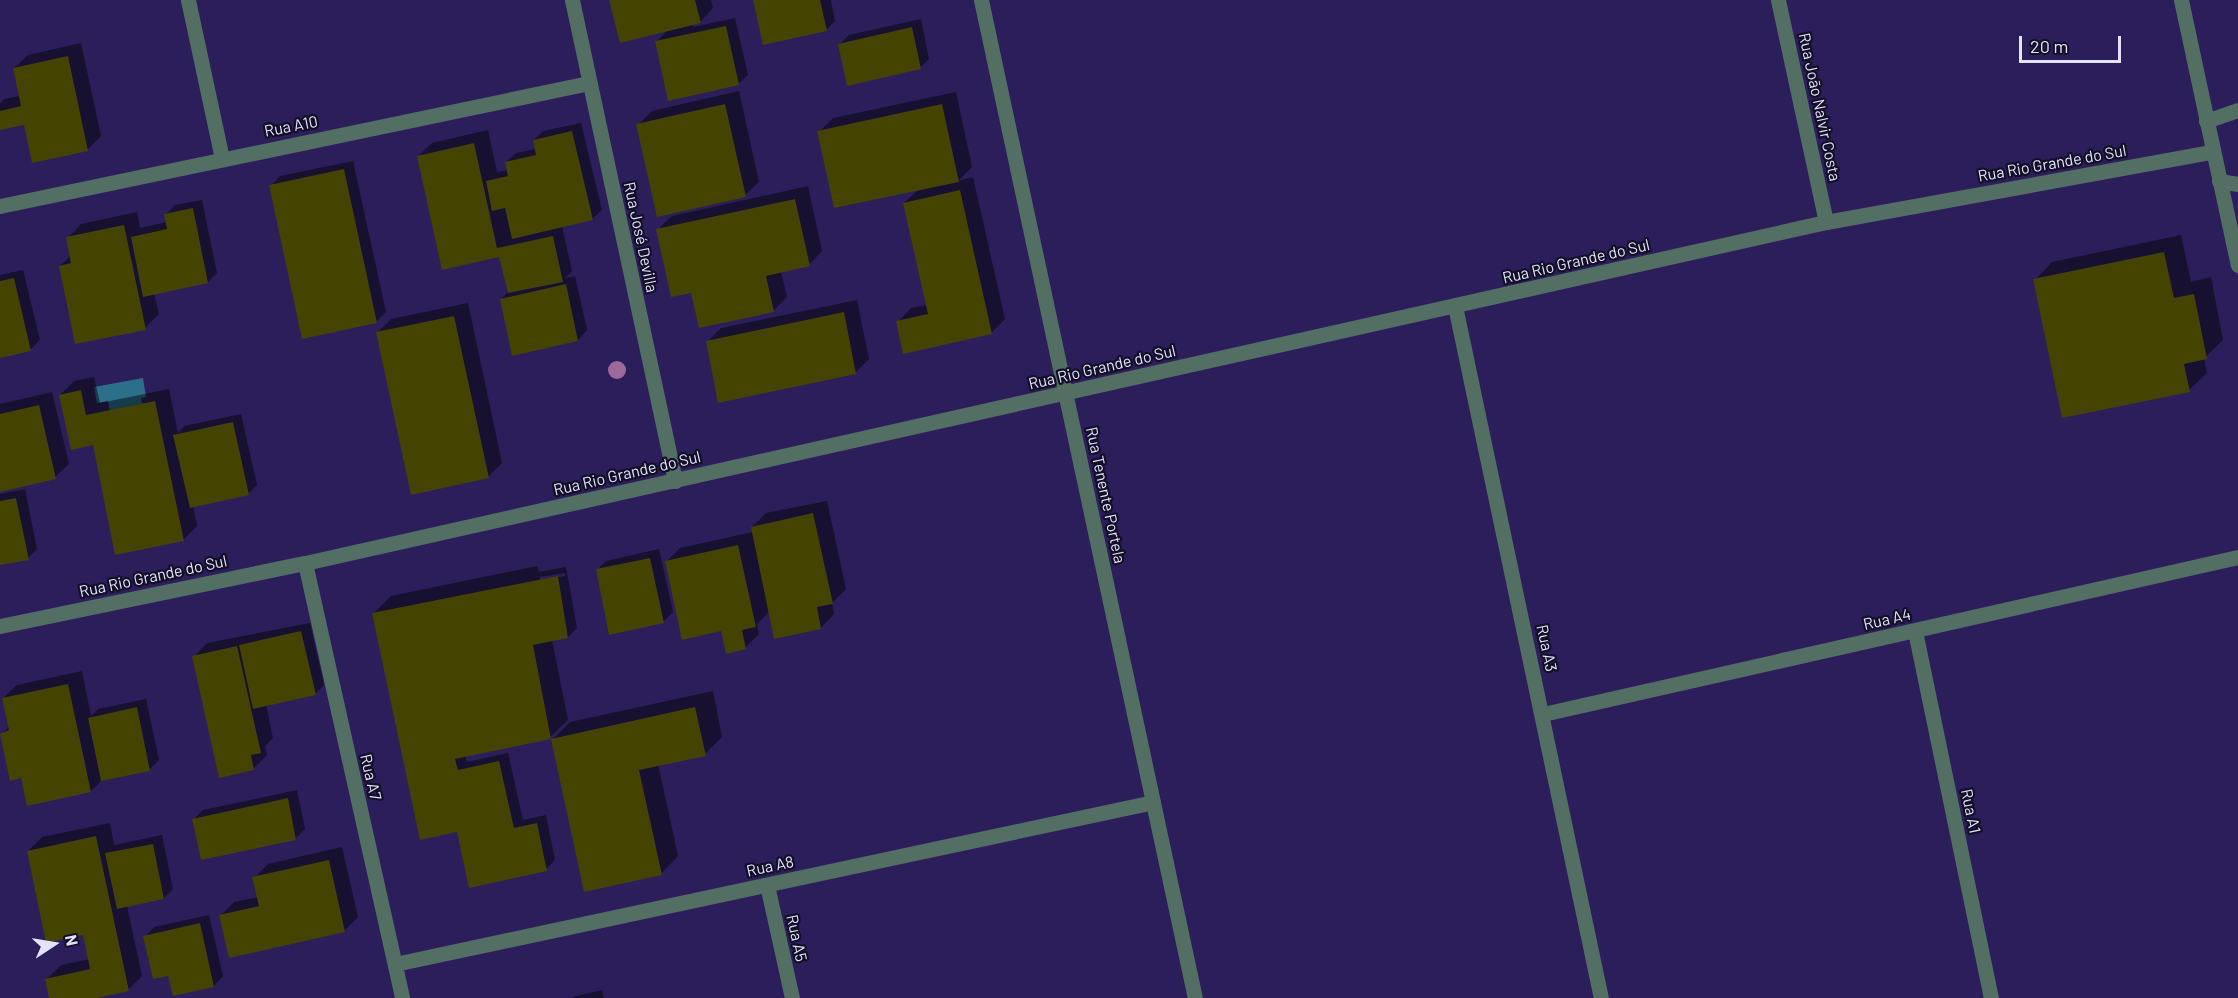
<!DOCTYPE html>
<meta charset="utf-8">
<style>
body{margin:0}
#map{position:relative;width:2238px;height:998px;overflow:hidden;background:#2c1e5a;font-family:Barlow,sans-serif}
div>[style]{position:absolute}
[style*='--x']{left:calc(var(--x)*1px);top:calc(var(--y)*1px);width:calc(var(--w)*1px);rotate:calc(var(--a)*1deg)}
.water>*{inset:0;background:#2c6f8b}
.shadow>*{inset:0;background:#0007}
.building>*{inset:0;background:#444300}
.minor>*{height:15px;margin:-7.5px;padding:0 7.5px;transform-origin:7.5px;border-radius:7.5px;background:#536e63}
.trees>*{width:18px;height:18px;margin:-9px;border-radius:50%;background:#9d699a}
span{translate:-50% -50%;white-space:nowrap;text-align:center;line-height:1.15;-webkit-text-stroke:4.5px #130f29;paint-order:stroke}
.street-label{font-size:16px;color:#e3e2f9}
.north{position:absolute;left:24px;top:914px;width:60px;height:60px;-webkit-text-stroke:4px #130f29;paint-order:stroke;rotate:78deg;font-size:16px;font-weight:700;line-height:24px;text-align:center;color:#e3e2f9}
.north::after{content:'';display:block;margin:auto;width:21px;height:27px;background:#e3e2f9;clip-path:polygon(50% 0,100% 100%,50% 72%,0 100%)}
.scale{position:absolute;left:2019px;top:36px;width:102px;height:27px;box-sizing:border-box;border:3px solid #e3e2f9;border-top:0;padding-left:8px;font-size:18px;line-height:21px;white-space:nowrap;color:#e3e2f9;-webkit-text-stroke:4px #130f29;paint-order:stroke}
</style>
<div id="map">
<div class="water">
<div style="clip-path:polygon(143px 378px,146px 397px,141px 398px,142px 404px,110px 411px,108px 401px,97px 403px,94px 387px)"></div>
</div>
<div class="shadow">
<div style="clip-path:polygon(611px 0,711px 0,713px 8px,700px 22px,693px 24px,693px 27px,735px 18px,748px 75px,738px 84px,656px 42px,668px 30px)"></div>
<div style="clip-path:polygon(755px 0,831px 0,835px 21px,826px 30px)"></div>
<div style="clip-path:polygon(921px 19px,929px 59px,920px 68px,840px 44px,849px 35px)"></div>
<div style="clip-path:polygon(81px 43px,101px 136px,87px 150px,25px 123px,0 128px,0 104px,4px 99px,20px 96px,14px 68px,28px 55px)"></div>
<div style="clip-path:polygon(739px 91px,759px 182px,745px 195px,638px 125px,652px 111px)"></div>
<div style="clip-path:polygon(956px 92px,972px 167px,958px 181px,973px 177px,1005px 319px,991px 333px,898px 322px,911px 308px,927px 305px,904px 203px,919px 189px,819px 132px,833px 118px)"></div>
<div style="clip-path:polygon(581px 123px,602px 210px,592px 219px,562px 226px,572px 271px,565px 278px,575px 276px,587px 330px,578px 340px,501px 299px,509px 291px,500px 254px,418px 156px,432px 143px,488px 130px,497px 172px,508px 170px,506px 162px,516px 153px,536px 149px,534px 140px,543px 131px)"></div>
<div style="clip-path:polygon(353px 161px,386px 312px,376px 322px,271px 186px,280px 176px)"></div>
<div style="clip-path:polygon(808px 186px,822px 251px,809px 265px,781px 271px,787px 297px,773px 311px,692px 291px,658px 229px,672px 216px)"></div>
<div style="clip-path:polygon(202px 200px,217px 273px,208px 282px,154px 293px,159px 314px,145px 328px,60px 266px,71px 255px,68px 238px,81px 224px,137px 212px,140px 228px,167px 222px,166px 214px,175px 205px)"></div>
<div style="clip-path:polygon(2181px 235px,2191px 282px,2211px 277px,2223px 340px,2204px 358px,2207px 373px,2189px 390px,2035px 280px,2052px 262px)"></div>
<div style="clip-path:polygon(23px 270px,40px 340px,30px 350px,0 357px,0 275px)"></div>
<div style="clip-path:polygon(857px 300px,869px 359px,855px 373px,707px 342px,721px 328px)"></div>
<div style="clip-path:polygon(468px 303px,502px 463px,488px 477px,377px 333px,391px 319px)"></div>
<div style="clip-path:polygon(94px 377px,100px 403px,169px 389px,178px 433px,184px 426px,241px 414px,257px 485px,248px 494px,193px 506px,197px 526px,183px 540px,94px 443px,60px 395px,74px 381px)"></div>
<div style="clip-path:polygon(52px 392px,69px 464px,55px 477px,0 490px,0 404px)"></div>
<div style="clip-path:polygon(25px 489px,37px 549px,28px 558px,0 564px,0 494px)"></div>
<div style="clip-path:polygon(827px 501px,846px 589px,832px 603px,834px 614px,821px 628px,770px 611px,757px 624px,759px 634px,745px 648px,722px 629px,667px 561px,680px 548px,753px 532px,752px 527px,766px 513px)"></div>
<div style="clip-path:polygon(659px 549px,673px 612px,663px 622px,597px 570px,606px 561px)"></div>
<div style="clip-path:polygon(evenodd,537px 566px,539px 572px,566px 567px,577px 628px,568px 637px,552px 640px,568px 720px,550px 737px,465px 755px,467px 762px,508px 753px,523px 820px,546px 815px,555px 860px,546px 869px,458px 830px,374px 613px,391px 596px,537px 566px,565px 573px,565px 576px,540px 580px,540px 577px,565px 573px)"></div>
<div style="clip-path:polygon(310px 623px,324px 685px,315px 694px,266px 704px,273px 738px,265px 746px,267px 755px,253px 769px,194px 657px,207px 643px)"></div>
<div style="clip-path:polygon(82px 671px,91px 716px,98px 709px,146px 699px,159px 760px,150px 769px,102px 780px,91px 791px,22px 777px,2px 734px,9px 727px,3px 698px,17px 685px)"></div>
<div style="clip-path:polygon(713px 691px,722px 737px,705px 754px,658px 764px,678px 856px,661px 874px,553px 739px,570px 722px)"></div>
<div style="clip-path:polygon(297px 790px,305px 829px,296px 838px,202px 858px,194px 819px,203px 810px)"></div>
<div style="clip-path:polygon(110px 823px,114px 845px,162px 835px,173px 889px,164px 898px,127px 906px,142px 976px,128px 990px,89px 998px,50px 998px,47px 979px,61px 965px,90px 959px,84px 933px,28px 851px,42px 837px)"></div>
<div style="clip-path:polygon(342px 847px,358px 917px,344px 931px,221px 915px,234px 902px,258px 897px,254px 878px,268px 864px)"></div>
<div style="clip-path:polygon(209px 915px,223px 976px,214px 986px,170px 974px,145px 937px,154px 927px)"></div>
<div style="clip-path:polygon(602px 990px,604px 998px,568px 998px)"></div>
</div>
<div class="building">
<div style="clip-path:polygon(609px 0,695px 0,701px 23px,620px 43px)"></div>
<div style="clip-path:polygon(753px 0,820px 0,827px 31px,763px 45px)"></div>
<div style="clip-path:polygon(726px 26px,739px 85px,668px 101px,655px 41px)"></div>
<div style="clip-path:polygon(912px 27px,921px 69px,847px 86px,838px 44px)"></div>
<div style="clip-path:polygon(68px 56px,88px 151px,32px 163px,24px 125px,0 130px,0 111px,21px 106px,13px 68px)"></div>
<div style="clip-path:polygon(725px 104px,746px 197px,657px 217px,636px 124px)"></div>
<div style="clip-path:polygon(942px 104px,959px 182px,834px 208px,817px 131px)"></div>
<div style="clip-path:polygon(572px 131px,593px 220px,512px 239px,505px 208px,492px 211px,486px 181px,508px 176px,505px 162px,536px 155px,533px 140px)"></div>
<div style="clip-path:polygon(474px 143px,497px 248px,553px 236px,563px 282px,508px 293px,499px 257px,442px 270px,417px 156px)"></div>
<div style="clip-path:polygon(344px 169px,377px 323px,302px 339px,269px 185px)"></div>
<div style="clip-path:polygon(960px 190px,992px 334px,903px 354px,896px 321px,928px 314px,903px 203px)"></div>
<div style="clip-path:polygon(795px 199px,810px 266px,766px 276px,774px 312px,699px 328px,691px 293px,671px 297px,656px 229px)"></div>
<div style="clip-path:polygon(193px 208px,208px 283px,143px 297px,131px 237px,167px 229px,164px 214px)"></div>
<div style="clip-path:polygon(124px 225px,146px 330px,75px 344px,59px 266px,71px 263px,66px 237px)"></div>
<div style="clip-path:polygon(2164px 252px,2174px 298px,2194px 294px,2207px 359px,2184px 364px,2190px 392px,2062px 418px,2033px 279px)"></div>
<div style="clip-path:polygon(14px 278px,31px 351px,0 358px,0 281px)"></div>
<div style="clip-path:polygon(566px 284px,578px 341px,512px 356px,500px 299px)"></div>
<div style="clip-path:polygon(844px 312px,856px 374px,718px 403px,706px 341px)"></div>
<div style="clip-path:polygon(454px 316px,489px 478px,411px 495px,376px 332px)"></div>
<div style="clip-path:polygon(81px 390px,86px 415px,155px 401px,184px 541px,115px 555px,93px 445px,71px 450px,59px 395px)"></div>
<div style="clip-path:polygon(39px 405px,56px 479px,0 492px,0 414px)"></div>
<div style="clip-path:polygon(233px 422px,249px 495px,190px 508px,173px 435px)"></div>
<div style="clip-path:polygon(16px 498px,29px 560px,0 565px,0 501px)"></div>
<div style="clip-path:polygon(813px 513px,833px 604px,817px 607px,821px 629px,774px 639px,751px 527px)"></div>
<div style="clip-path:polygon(738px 545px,756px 627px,742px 630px,746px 649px,726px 654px,721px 631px,682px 640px,665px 561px)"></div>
<div style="clip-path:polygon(650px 558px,664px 623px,609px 635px,596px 569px)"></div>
<div style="clip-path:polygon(558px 576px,568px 638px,533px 645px,551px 739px,455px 759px,458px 770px,499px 761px,514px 828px,537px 823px,547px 871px,469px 888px,457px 832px,420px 840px,372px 613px)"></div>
<div style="clip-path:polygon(301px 631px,316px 695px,253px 709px,239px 645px)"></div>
<div style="clip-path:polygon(237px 646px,261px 753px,251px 755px,254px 770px,219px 778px,192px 656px)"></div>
<div style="clip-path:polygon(68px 684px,91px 792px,27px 806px,21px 778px,10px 781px,0 734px,9px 730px,2px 698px)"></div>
<div style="clip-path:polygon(137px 707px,150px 771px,101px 781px,88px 718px)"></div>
<div style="clip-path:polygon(695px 707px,706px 756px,639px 770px,662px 875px,584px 892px,551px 739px)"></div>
<div style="clip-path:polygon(288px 798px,296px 840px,201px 860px,192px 819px)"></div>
<div style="clip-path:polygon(96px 836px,129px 991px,97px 998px,49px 998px,45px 979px,90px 969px,83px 935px,46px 943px,27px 851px)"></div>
<div style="clip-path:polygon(153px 844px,164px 899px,117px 909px,105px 853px)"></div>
<div style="clip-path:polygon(329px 860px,345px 932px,229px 958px,219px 915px,259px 906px,252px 877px)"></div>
<div style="clip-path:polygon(200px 923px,214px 987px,173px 996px,168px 976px,153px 979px,143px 936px)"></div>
</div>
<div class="minor">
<div style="--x:188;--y:0;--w:162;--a:77.9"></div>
<div style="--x:572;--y:0;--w:492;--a:77.9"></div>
<div style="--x:981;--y:0;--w:1021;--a:77.9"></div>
<div style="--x:1778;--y:0;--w:227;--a:77.8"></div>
<div style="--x:2181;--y:0;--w:271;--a:77.9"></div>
<div style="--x:2206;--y:121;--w:34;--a:-19"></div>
<div style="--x:2219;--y:181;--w:19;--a:9"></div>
<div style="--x:0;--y:206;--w:602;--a:-11.8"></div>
<div style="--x:1455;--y:306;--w:707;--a:78.09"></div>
<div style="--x:305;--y:563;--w:446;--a:77.4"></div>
<div style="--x:0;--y:626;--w:311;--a:-11.7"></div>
<div style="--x:305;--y:563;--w:1559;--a:-12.64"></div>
<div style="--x:1826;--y:222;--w:393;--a:-10.3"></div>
<div style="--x:1915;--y:631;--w:375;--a:78.3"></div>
<div style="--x:1543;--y:714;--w:713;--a:-12.73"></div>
<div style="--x:767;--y:885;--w:116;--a:77.5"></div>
<div style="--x:395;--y:964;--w:775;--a:-12.06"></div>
</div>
<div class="trees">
<div style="left:617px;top:370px"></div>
</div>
<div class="street-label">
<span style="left:1820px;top:107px;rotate:78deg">Rua João Nalvir Costa</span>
<span style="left:291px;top:126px;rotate:-11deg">Rua A10</span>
<span style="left:2052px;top:163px;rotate:-10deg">Rua Rio Grande do Sul</span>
<span style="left:641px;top:237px;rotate:78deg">Rua José Devilla</span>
<span style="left:1576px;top:261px;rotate:-13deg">Rua Rio Grande do Sul</span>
<span style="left:1102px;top:367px;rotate:-13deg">Rua Rio Grande do Sul</span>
<span style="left:627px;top:473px;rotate:-13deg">Rua Rio Grande do Sul</span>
<span style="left:1106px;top:495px;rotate:78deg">Rua Tenente Portela</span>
<span style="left:153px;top:576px;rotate:-12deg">Rua Rio Grande do Sul</span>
<span style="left:1887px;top:619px;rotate:-13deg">Rua A4</span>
<span style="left:1547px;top:648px;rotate:78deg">Rua A3</span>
<span style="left:371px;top:777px;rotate:77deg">Rua A7</span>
<span style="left:1971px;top:811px;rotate:78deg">Rua A1</span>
<span style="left:770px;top:866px;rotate:-12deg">Rua A8</span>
<span style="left:797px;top:938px;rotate:78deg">Rua A5</span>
</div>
<div class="north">N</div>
<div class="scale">20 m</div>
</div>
